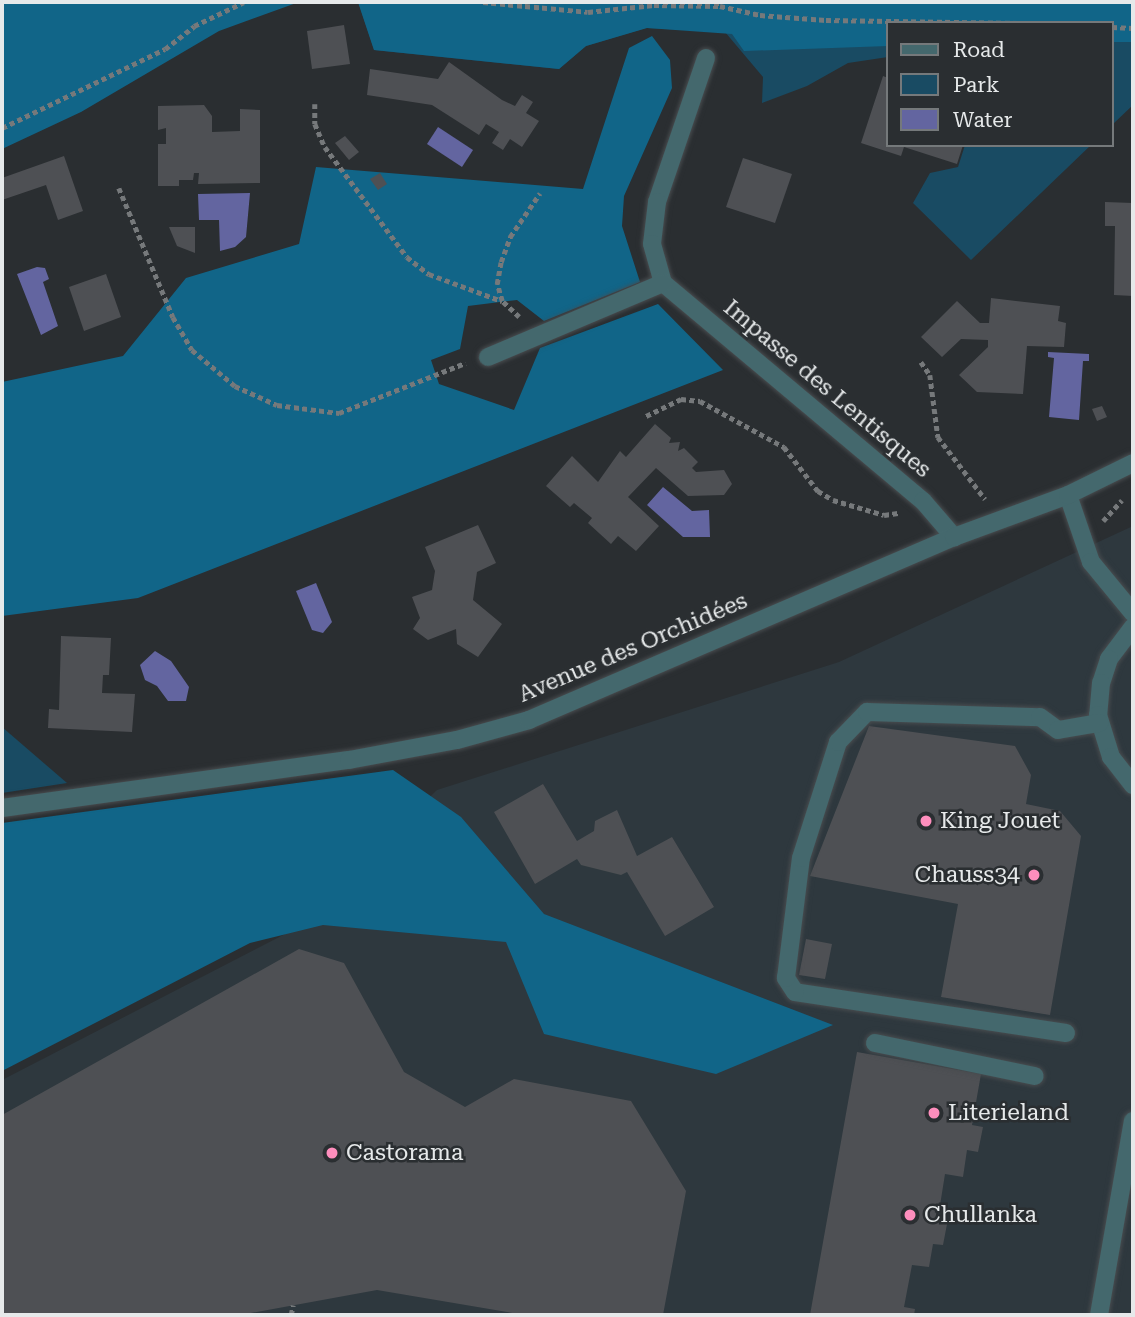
<!DOCTYPE html>
<meta charset="utf-8">
<style>
body{margin:0}
#map{position:relative;width:1135px;height:1317px;overflow:hidden;background:#2a2e31;font-family:"Roboto Serif",serif}
div>[style]{position:absolute}
[style*='--x']{left:calc(var(--x)*1px);top:calc(var(--y)*1px);width:calc(var(--w)*1px);rotate:calc(var(--a)*1deg)}
.built>*{inset:0;background:#2e383e}
.green>*{inset:0;background:#194b63}
.forest>*{inset:0;background:#116588}
.water>*{inset:0;background:#6365a0}
.building>*{inset:0;background:#4e5054}
.path>*{height:4.5px;margin-top:-2.25px;transform-origin:0;background:repeating-linear-gradient(90deg,#76797b 0 5px,transparent 0 8.5px)}
.roads{filter:drop-shadow(0 0 2px #484c4f) drop-shadow(0 0 2px #484c4f)}
.minor>*{height:18px;margin:-9px;padding:0 9px;transform-origin:9px;border-radius:9px;background:#44686d}
.dots>*{width:19px;height:19px;translate:-50% -50%;box-sizing:border-box;border:4px solid #2a2e31;border-radius:50%}
span{translate:-50% -50%;white-space:nowrap;text-align:center;line-height:1.15;-webkit-text-stroke:5px #2a2e31;paint-order:stroke}
.street-label{font-size:23px;color:#e6e9ea}
.poi-label{font-size:23px;color:#e6e9ea}
.left{translate:0 -50%;text-align:left}
.right{translate:-100% -50%;text-align:right}
.frame{position:absolute;inset:0;border:4px solid #e6e9ea;pointer-events:none}
.legend{position:absolute;left:886px;top:21px;width:228px;height:126px;box-sizing:border-box;background:#2a2e31;border:2px solid #75797b;margin:0;padding:9px 12px;list-style:none;font-size:21px;color:#e6e9ea}
.legend li{display:flex;align-items:center;gap:14px;height:35px}
.legend b{width:35px;border:2px solid #75797b}
</style>
<div id="map">
<div class="built">
<div style="clip-path:polygon(1133px 526px,1133px 1315px,2px 1315px,2px 1080px,291px 931px,437px 790px,839px 662px)"></div>
</div>
<div class="green">
<div style="clip-path:polygon(358px 2px,1133px 2px,1133px 105px,1112px 125px,1112px 23px,888px 23px,888px 57px,848px 63px,807px 86px,762px 103px,763px 77px,725px 32px,646px 28px,586px 46px,559px 69px,374px 50px)"></div>
<div style="clip-path:polygon(965px 145px,1091px 145px,971px 260px,913px 203px,930px 173px,958px 167px)"></div>
<div style="clip-path:polygon(2px 727px,67px 783px,2px 793px)"></div>
</div>
<div class="forest">
<div style="clip-path:polygon(2px 2px,299px 2px,219px 31px,81px 112px,2px 149px)"></div>
<div style="clip-path:polygon(358px 2px,1133px 2px,1133px 42px,1112px 42px,1112px 23px,888px 23px,888px 46px,744px 51px,732px 34px,647px 28px,586px 46px,559px 69px,374px 50px)"></div>
<div style="clip-path:polygon(652px 36px,670px 60px,672px 88px,624px 196px,622px 226px,640px 282px,544px 321px,517px 300px,468px 306px,460px 349px,431px 360px,439px 384px,514px 410px,540px 348px,658px 304px,723px 370px,138px 598px,2px 616px,2px 382px,123px 356px,186px 278px,299px 244px,316px 167px,583px 189px,629px 48px)"></div>
<div style="clip-path:polygon(393px 770px,461px 817px,544px 914px,833px 1025px,716px 1074px,544px 1034px,506px 942px,323px 925px,250px 943px,2px 1071px,2px 823px)"></div>
</div>
<div class="water">
<div style="clip-path:polygon(438px 127px,473px 150px,462px 167px,427px 144px)"></div>
<div style="clip-path:polygon(250px 193px,246px 237px,235px 247px,220px 251px,219px 220px,199px 220px,198px 194px)"></div>
<div style="clip-path:polygon(37px 267px,45px 268px,49px 279px,43px 282px,58px 326px,41px 335px,17px 274px)"></div>
<div style="clip-path:polygon(1048px 352px,1089px 354px,1089px 361px,1083px 361px,1079px 420px,1049px 417px,1054px 358px,1048px 357px)"></div>
<div style="clip-path:polygon(663px 487px,692px 511px,709px 510px,710px 537px,683px 537px,647px 505px)"></div>
<div style="clip-path:polygon(316px 583px,332px 622px,323px 633px,312px 630px,296px 591px)"></div>
<div style="clip-path:polygon(155px 651px,171px 661px,189px 687px,186px 701px,168px 701px,157px 686px,145px 680px,140px 665px)"></div>
</div>
<div class="building">
<div style="clip-path:polygon(344px 25px,350px 64px,312px 69px,307px 31px)"></div>
<div style="clip-path:polygon(449px 62px,502px 100px,515px 106px,522px 95px,533px 102px,526px 113px,539px 121px,522px 147px,510px 139px,503px 150px,492px 143px,499px 132px,486px 124px,479px 135px,432px 105px,367px 95px,370px 69px,438px 79px)"></div>
<div style="clip-path:polygon(883px 76px,888px 78px,888px 145px,963px 145px,957px 164px,904px 147px,901px 156px,861px 143px)"></div>
<div style="clip-path:polygon(204px 105px,212px 116px,212px 132px,240px 131px,240px 109px,260px 110px,260px 183px,198px 184px,199px 173px,194px 173px,193px 180px,179px 180px,179px 186px,158px 186px,158px 144px,166px 144px,166px 128px,158px 130px,158px 106px)"></div>
<div style="clip-path:polygon(345px 136px,359px 152px,349px 160px,335px 143px)"></div>
<div style="clip-path:polygon(64px 156px,83px 211px,58px 220px,46px 185px,2px 200px,2px 178px)"></div>
<div style="clip-path:polygon(743px 158px,792px 174px,775px 223px,726px 207px)"></div>
<div style="clip-path:polygon(380px 173px,387px 184px,378px 190px,370px 179px)"></div>
<div style="clip-path:polygon(1105px 202px,1133px 203px,1133px 296px,1114px 295px,1115px 226px,1105px 226px)"></div>
<div style="clip-path:polygon(169px 227px,195px 227px,195px 253px,177px 246px)"></div>
<div style="clip-path:polygon(106px 274px,121px 317px,84px 331px,69px 287px)"></div>
<div style="clip-path:polygon(991px 298px,1060px 306px,1058px 321px,1066px 323px,1064px 347px,1027px 346px,1023px 394px,977px 392px,959px 375px,988px 347px,988px 340px,961px 339px,942px 357px,921px 337px,957px 301px,980px 323px,989px 323px)"></div>
<div style="clip-path:polygon(1102px 406px,1107px 417px,1097px 421px,1092px 409px)"></div>
<div style="clip-path:polygon(655px 424px,671px 438px,669px 443px,680px 442px,678px 451px,684px 448px,698px 462px,692px 468px,696px 472px,724px 470px,732px 484px,724px 495px,688px 496px,656px 468px,628px 497px,659px 526px,636px 551px,618px 536px,611px 544px,588px 523px,592px 518px,574px 503px,570px 507px,546px 486px,572px 456px,598px 482px,620px 451px,626px 457px)"></div>
<div style="clip-path:polygon(478px 525px,496px 563px,477px 572px,473px 600px,502px 624px,478px 657px,457px 644px,456px 629px,428px 640px,413px 629px,420px 618px,412px 597px,432px 590px,435px 571px,425px 547px)"></div>
<div style="clip-path:polygon(61px 636px,111px 638px,109px 675px,103px 675px,102px 693px,135px 694px,132px 732px,48px 728px,49px 709px,59px 710px)"></div>
<div style="clip-path:polygon(869px 726px,1015px 746px,1031px 775px,1026px 804px,1060px 811px,1081px 836px,1050px 1015px,941px 997px,958px 904px,810px 876px)"></div>
<div style="clip-path:polygon(543px 784px,577px 841px,594px 831px,595px 821px,617px 810px,637px 856px,672px 837px,714px 907px,665px 936px,627px 872px,621px 875px,581px 865px,577px 859px,535px 884px,494px 812px)"></div>
<div style="clip-path:polygon(806px 939px,832px 944px,825px 979px,799px 975px)"></div>
<div style="clip-path:polygon(299px 949px,344px 963px,404px 1072px,465px 1107px,514px 1079px,631px 1101px,686px 1191px,663px 1315px,524px 1315px,377px 1290px,240px 1315px,2px 1315px,2px 1115px)"></div>
<div style="clip-path:polygon(857px 1052px,981px 1074px,972px 1125px,983px 1127px,978px 1152px,967px 1150px,963px 1177px,945px 1174px,938px 1218px,948px 1219px,943px 1245px,933px 1244px,929px 1267px,912px 1265px,904px 1307px,915px 1309px,914px 1315px,810px 1315px)"></div>
</div>
<div class="path">
<div style="--x:483;--y:2;--w:105;--a:5.4"></div>
<div style="--x:588;--y:12;--w:66;--a:-6.1"></div>
<div style="--x:654;--y:5;--w:66;--a:0.9"></div>
<div style="--x:720;--y:6;--w:41;--a:12.7"></div>
<div style="--x:760;--y:15;--w:66;--a:4.3"></div>
<div style="--x:826;--y:20;--w:202;--a:0.9"></div>
<div style="--x:1112;--y:27;--w:21;--a:3"></div>
<div style="--x:315;--y:104;--w:20;--a:90"></div>
<div style="--x:315;--y:124;--w:25;--a:67"></div>
<div style="--x:325;--y:147;--w:137;--a:53.3"></div>
<div style="--x:407;--y:257;--w:28;--a:38"></div>
<div style="--x:429;--y:274;--w:78;--a:20.3"></div>
<div style="--x:2;--y:128;--w:181;--a:-25.9"></div>
<div style="--x:165;--y:49;--w:37;--a:-38"></div>
<div style="--x:194;--y:26;--w:55;--a:-25.6"></div>
<div style="--x:119;--y:188;--w:140;--a:67.3"></div>
<div style="--x:173;--y:317;--w:38;--a:60"></div>
<div style="--x:192;--y:350;--w:56;--a:39.9"></div>
<div style="--x:235;--y:386;--w:46;--a:24.3"></div>
<div style="--x:277;--y:405;--w:63;--a:7.4"></div>
<div style="--x:339;--y:413;--w:136;--a:-21.6"></div>
<div style="--x:519;--y:317;--w:23;--a:-137"></div>
<div style="--x:502;--y:301;--w:18;--a:-106"></div>
<div style="--x:497;--y:284;--w:22;--a:-80"></div>
<div style="--x:501;--y:262;--w:27;--a:-70"></div>
<div style="--x:510;--y:237;--w:53;--a:-55.7"></div>
<div style="--x:921;--y:362;--w:16;--a:55"></div>
<div style="--x:930;--y:375;--w:63;--a:82.6"></div>
<div style="--x:938;--y:437;--w:78;--a:52.8"></div>
<div style="--x:646;--y:416;--w:39;--a:-26"></div>
<div style="--x:681;--y:399;--w:19;--a:6"></div>
<div style="--x:700;--y:401;--w:96;--a:28.7"></div>
<div style="--x:784;--y:447;--w:56;--a:52.3"></div>
<div style="--x:818;--y:491;--w:17;--a:31"></div>
<div style="--x:833;--y:500;--w:53;--a:16.4"></div>
<div style="--x:884;--y:515;--w:14;--a:-8"></div>
<div style="--x:1103;--y:521;--w:28;--a:-48"></div>
<div style="--x:291;--y:1315;--w:10;--a:-79"></div>
</div>
<div class="roads">
<div class="minor">
<div style="--x:706;--y:58;--w:152;--a:108.8"></div>
<div style="--x:657;--y:202;--w:42;--a:96.8"></div>
<div style="--x:652;--y:244;--w:41;--a:74.2"></div>
<div style="--x:663;--y:283;--w:339;--a:40"></div>
<div style="--x:923;--y:501;--w:48;--a:49.3"></div>
<div style="--x:488;--y:357;--w:190;--a:-22.9"></div>
<div style="--x:1068;--y:495;--w:71;--a:71.1"></div>
<div style="--x:1091;--y:562;--w:66;--a:50.5"></div>
<div style="--x:1133;--y:627;--w:40;--a:127"></div>
<div style="--x:1109;--y:659;--w:25;--a:108"></div>
<div style="--x:1101;--y:683;--w:32;--a:95"></div>
<div style="--x:1098;--y:715;--w:44;--a:72.8"></div>
<div style="--x:1111;--y:757;--w:36;--a:52"></div>
<div style="--x:2;--y:808;--w:350;--a:-7.9"></div>
<div style="--x:349;--y:760;--w:110;--a:-10.5"></div>
<div style="--x:457;--y:740;--w:75;--a:-15.5"></div>
<div style="--x:529;--y:720;--w:463;--a:-23.3"></div>
<div style="--x:954;--y:537;--w:121;--a:-20.2"></div>
<div style="--x:1068;--y:495;--w:72;--a:-26.2"></div>
<div style="--x:1066;--y:1033;--w:274;--a:-171.4"></div>
<div style="--x:795;--y:992;--w:17;--a:-123"></div>
<div style="--x:786;--y:978;--w:121;--a:-82.9"></div>
<div style="--x:801;--y:858;--w:122;--a:-72.3"></div>
<div style="--x:838;--y:742;--w:42;--a:-46"></div>
<div style="--x:867;--y:712;--w:173;--a:1.7"></div>
<div style="--x:1040;--y:717;--w:22;--a:36"></div>
<div style="--x:1058;--y:730;--w:42;--a:-9.7"></div>
<div style="--x:875;--y:1043;--w:163;--a:11.7"></div>
<div style="--x:1099;--y:1315;--w:197;--a:-80.1"></div>
</div>
</div>
<div class="dots">
<div style="left:926px;top:821px;background:#fe8ebd"></div>
<div style="left:1034px;top:875px;background:#fe8ebd"></div>
<div style="left:934px;top:1113px;background:#fe8ebd"></div>
<div style="left:332px;top:1153px;background:#fe8ebd"></div>
<div style="left:910px;top:1215px;background:#fe8ebd"></div>
</div>
<div class="street-label">
<span style="left:827px;top:389px;rotate:40deg">Impasse des Lentisques</span>
<span style="left:633px;top:648px;rotate:-23deg">Avenue des Orchidées</span>
</div>
<div class="poi-label">
<span class="left" style="left:940px;top:821px">King Jouet</span>
<span class="right" style="left:1020px;top:875px">Chauss34</span>
<span class="left" style="left:948px;top:1113px">Literieland</span>
<span class="left" style="left:346px;top:1153px">Castorama</span>
<span class="left" style="left:924px;top:1215px">Chullanka</span>
</div>
<div class="frame"></div>
<ul class="legend">
<li><b style="height:9px;background:#44686d"></b>Road</li>
<li><b style="height:19px;background:#194b63"></b>Park</li>
<li><b style="height:19px;background:#6365a0"></b>Water</li>
</ul>
</div>
